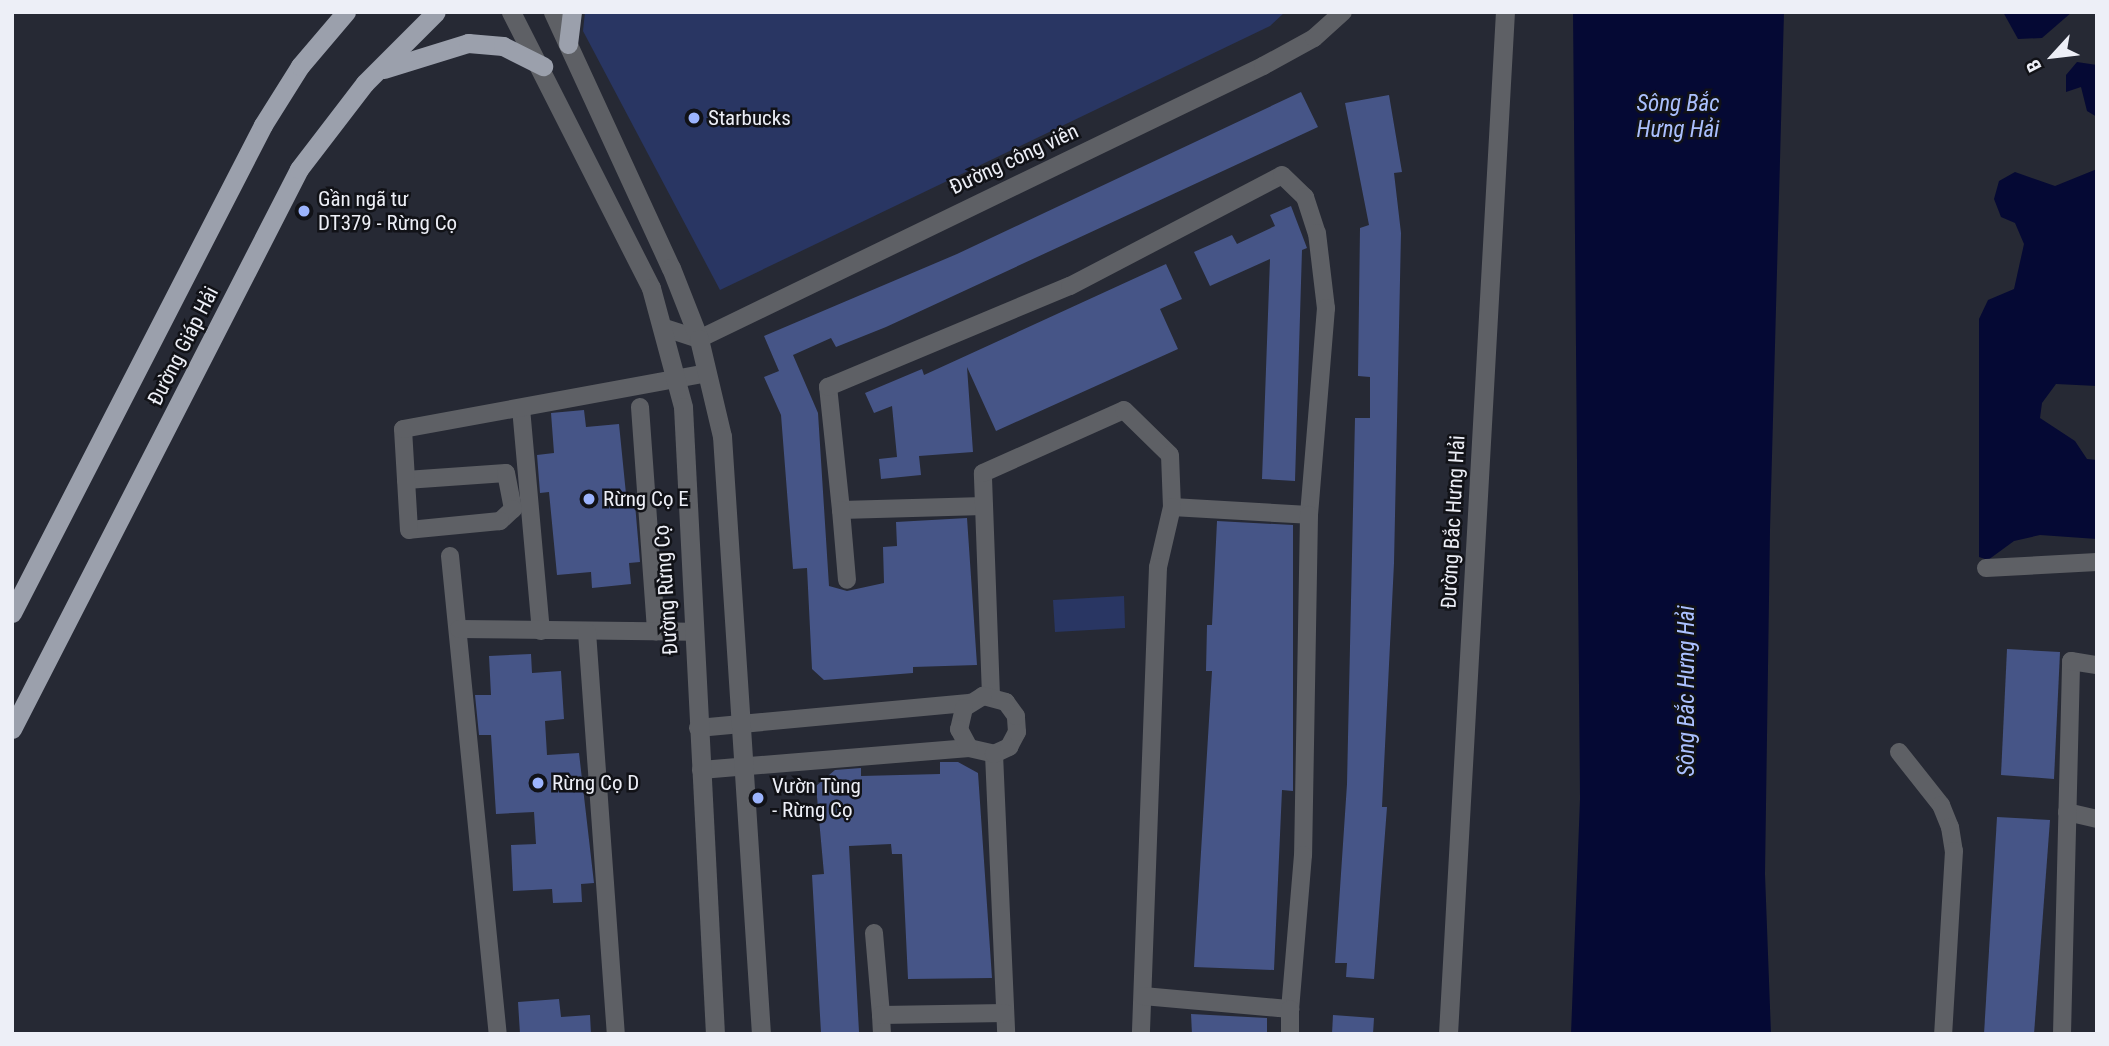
<!DOCTYPE html>
<meta charset="utf-8">
<style>
body{margin:0}
#map{position:relative;width:2109px;height:1046px;overflow:hidden;background:#262934;font-family:"Roboto Condensed",sans-serif}
div>[style]{position:absolute}
[style*='--x']{left:calc(var(--x)*1px);top:calc(var(--y)*1px);width:calc(var(--w)*1px);rotate:calc(var(--a)*1deg)}
.green>*{inset:0;background:#293663}
.water>*{inset:0;background:#050934}
.building>*{inset:0;background:#465587}
.minor>*{height:18px;margin:-9px;padding:0 9px;transform-origin:9px;border-radius:9px;background:#5e6065}
.tertiary>*{height:19px;margin:-9.5px;padding:0 9.5px;transform-origin:9.5px;border-radius:9.5px;background:#5e6065}
.trunk>*{height:19px;margin:-9.5px;padding:0 9.5px;transform-origin:9.5px;border-radius:9.5px;background:#9ba0ac}
.dots>*{width:19px;height:19px;translate:-50% -50%;box-sizing:border-box;border:4px solid #111217;border-radius:50%}
span{translate:-50% -50%;white-space:nowrap;text-align:center;line-height:1.15;-webkit-text-stroke:5px #111217;paint-order:stroke}
.poi-label{font-size:21px;color:#edeff7}
.left{translate:0 -50%;text-align:left}
.street-label{font-size:21px;color:#edeff7}
.water-label{font-size:23px;color:#abc0fe;font-style:italic}
.frame{position:absolute;inset:0;border:14px solid #edeff7;pointer-events:none}
.north{position:absolute;left:2018px;top:21px;width:70px;height:70px;-webkit-text-stroke:5px #111217;paint-order:stroke;rotate:243deg;font-size:19px;font-weight:700;line-height:28px;text-align:center;color:#edeff7}
.north::after{content:'';display:block;margin:auto;width:24px;height:32px;background:#edeff7;clip-path:polygon(50% 0,100% 100%,50% 72%,0 100%)}
</style>
<div id="map">
<div class="green">
<div style="clip-path:polygon(585px 12px,1285px 12px,1270px 26px,720px 290px,583px 31px)"></div>
<div style="clip-path:polygon(1124px 596px,1125px 628px,1055px 632px,1053px 600px)"></div>
</div>
<div class="water">
<div style="clip-path:polygon(1573px 12px,1784px 12px,1770px 530px,1765px 874px,1771px 1034px,1571px 1034px,1580px 799px)"></div>
<div style="clip-path:polygon(2003px 12px,2072px 12px,2042px 38px,2018px 39px)"></div>
<div style="clip-path:polygon(2077px 62px,2097px 65px,2097px 117px,2087px 111px,2081px 87px,2066px 92px,2066px 75px)"></div>
<div style="clip-path:polygon(2097px 169px,2097px 386px,2056px 384px,2042px 403px,2040px 418px,2075px 441px,2087px 459px,2097px 460px,2097px 539px,2040px 535px,2014px 541px,1988px 560px,1979px 557px,1979px 319px,1988px 300px,2014px 289px,2024px 244px,2015px 223px,2001px 217px,1994px 199px,1999px 181px,2015px 172px,2055px 186px)"></div>
</div>
<div class="building">
<div style="clip-path:polygon(1301px 92px,1318px 127px,886px 327px,836px 347px,831px 338px,793px 355px,818px 413px,829px 586px,847px 591px,884px 583px,883px 547px,897px 546px,896px 522px,967px 518px,977px 665px,913px 667px,913px 673px,824px 680px,812px 669px,807px 568px,793px 569px,781px 415px,764px 377px,779px 371px,764px 336px,957px 254px)"></div>
<div style="clip-path:polygon(1389px 95px,1402px 172px,1394px 173px,1401px 233px,1394px 563px,1382px 807px,1387px 807px,1374px 979px,1346px 977px,1347px 963px,1335px 963px,1347px 784px,1355px 418px,1370px 418px,1370px 377px,1358px 376px,1360px 228px,1369px 225px,1345px 103px)"></div>
<div style="clip-path:polygon(1291px 206px,1307px 248px,1302px 250px,1295px 481px,1262px 479px,1270px 259px,1210px 286px,1194px 252px,1232px 235px,1237px 244px,1275px 226px,1270px 215px)"></div>
<div style="clip-path:polygon(1166px 264px,1182px 299px,1160px 309px,1178px 349px,996px 431px,967px 367px,973px 452px,919px 456px,921px 475px,881px 479px,879px 459px,897px 457px,892px 406px,874px 413px,865px 393px,922px 369px,924px 375px)"></div>
<div style="clip-path:polygon(584px 410px,586px 427px,619px 424px,627px 504px,635px 504px,640px 562px,629px 563px,631px 584px,592px 588px,591px 572px,557px 575px,549px 492px,540px 493px,537px 455px,554px 453px,551px 413px)"></div>
<div style="clip-path:polygon(1217px 521px,1293px 525px,1293px 791px,1282px 790px,1274px 970px,1194px 967px,1212px 671px,1206px 671px,1207px 625px,1212px 625px)"></div>
<div style="clip-path:polygon(2007px 649px,2060px 652px,2054px 779px,2001px 775px)"></div>
<div style="clip-path:polygon(531px 654px,532px 673px,561px 671px,564px 719px,545px 721px,547px 755px,579px 753px,594px 883px,581px 884px,582px 902px,553px 903px,552px 889px,513px 891px,511px 845px,536px 844px,534px 812px,496px 814px,491px 735px,479px 735px,475px 695px,491px 695px,489px 656px)"></div>
<div style="clip-path:polygon(940px 762px,958px 762px,978px 773px,992px 978px,908px 979px,902px 854px,892px 854px,891px 844px,849px 846px,859px 1032px,821px 1033px,812px 875px,824px 874px,816px 786px,835px 770px,861px 768px,861px 776px,940px 774px)"></div>
<div style="clip-path:polygon(1997px 817px,2050px 820px,2034px 1034px,1984px 1034px)"></div>
<div style="clip-path:polygon(559px 999px,561px 1017px,590px 1015px,591px 1034px,520px 1034px,518px 1002px)"></div>
<div style="clip-path:polygon(1191px 1014px,1267px 1018px,1267px 1034px,1192px 1034px)"></div>
<div style="clip-path:polygon(1333px 1015px,1374px 1018px,1373px 1034px,1332px 1034px)"></div>
</div>
<div class="minor">
<div style="--x:665;--y:328;--w:36;--a:18"></div>
<div style="--x:699;--y:339;--w:627;--a:-25.83"></div>
<div style="--x:1263;--y:66;--w:58;--a:-28.8"></div>
<div style="--x:1314;--y:38;--w:39;--a:-42"></div>
<div style="--x:640;--y:407;--w:225;--a:85.9"></div>
<div style="--x:521;--y:408;--w:224;--a:84.9"></div>
<div style="--x:406;--y:480;--w:100;--a:-4"></div>
<div style="--x:506;--y:473;--w:37;--a:79"></div>
<div style="--x:513;--y:509;--w:18;--a:137"></div>
<div style="--x:500;--y:521;--w:91;--a:174.4"></div>
<div style="--x:409;--y:530;--w:101;--a:-93.4"></div>
<div style="--x:403;--y:429;--w:309;--a:-10.4"></div>
<div style="--x:984;--y:506;--w:143;--a:178.4"></div>
<div style="--x:841;--y:510;--w:124;--a:-96"></div>
<div style="--x:828;--y:387;--w:262;--a:-22.7"></div>
<div style="--x:1070;--y:286;--w:239;--a:-27.6"></div>
<div style="--x:1282;--y:175;--w:32;--a:44"></div>
<div style="--x:1305;--y:197;--w:38;--a:72"></div>
<div style="--x:1317;--y:233;--w:76;--a:83.2"></div>
<div style="--x:1326;--y:308;--w:208;--a:94.7"></div>
<div style="--x:1172;--y:507;--w:137;--a:3.3"></div>
<div style="--x:1309;--y:515;--w:340;--a:91"></div>
<div style="--x:1303;--y:855;--w:155;--a:94.8"></div>
<div style="--x:841;--y:510;--w:70;--a:85.1"></div>
<div style="--x:450;--y:556;--w:480;--a:84.3"></div>
<div style="--x:1986;--y:568;--w:111;--a:-3.1"></div>
<div style="--x:459;--y:629;--w:233;--a:0.7"></div>
<div style="--x:587;--y:632;--w:403;--a:85.9"></div>
<div style="--x:991;--y:696;--w:223;--a:-92.1"></div>
<div style="--x:983;--y:473;--w:154;--a:-24.1"></div>
<div style="--x:1124;--y:410;--w:64;--a:44.4"></div>
<div style="--x:1170;--y:455;--w:52;--a:87.8"></div>
<div style="--x:1172;--y:507;--w:62;--a:103.1"></div>
<div style="--x:1158;--y:567;--w:467;--a:92.1"></div>
<div style="--x:698;--y:728;--w:272;--a:-5.3"></div>
<div style="--x:1899;--y:752;--w:68;--a:51.6"></div>
<div style="--x:1941;--y:805;--w:24;--a:68"></div>
<div style="--x:1950;--y:827;--w:24;--a:81"></div>
<div style="--x:1954;--y:851;--w:183;--a:93.4"></div>
<div style="--x:994;--y:754;--w:280;--a:87.5"></div>
<div style="--x:701;--y:770;--w:269;--a:-4.7"></div>
<div style="--x:969;--y:748;--w:26;--a:13"></div>
<div style="--x:994;--y:754;--w:17;--a:-25"></div>
<div style="--x:1009;--y:747;--w:17;--a:-62"></div>
<div style="--x:1017;--y:732;--w:16;--a:-94"></div>
<div style="--x:1016;--y:716;--w:17;--a:-126"></div>
<div style="--x:1006;--y:702;--w:24;--a:-165"></div>
<div style="--x:983;--y:696;--w:22;--a:148"></div>
<div style="--x:964;--y:708;--w:22;--a:103"></div>
<div style="--x:959;--y:729;--w:21;--a:62"></div>
<div style="--x:2067;--y:812;--w:31;--a:13"></div>
<div style="--x:874;--y:933;--w:82;--a:85.1"></div>
<div style="--x:1143;--y:996;--w:148;--a:5.1"></div>
<div style="--x:1290;--y:1009;--w:25;--a:90"></div>
<div style="--x:882;--y:1034;--w:19;--a:-93"></div>
<div style="--x:881;--y:1015;--w:124;--a:-0.9"></div>
<div style="--x:2062;--y:1034;--w:373;--a:-88.6"></div>
<div style="--x:2071;--y:661;--w:26;--a:9"></div>
</div>
<div class="tertiary">
<div style="--x:511;--y:12;--w:309;--a:63.1"></div>
<div style="--x:651;--y:288;--w:123;--a:74.9"></div>
<div style="--x:683;--y:407;--w:628;--a:87.08"></div>
<div style="--x:553;--y:12;--w:282;--a:65.3"></div>
<div style="--x:671;--y:268;--w:76;--a:68.5"></div>
<div style="--x:699;--y:339;--w:100;--a:76.7"></div>
<div style="--x:722;--y:436;--w:599;--a:86.27"></div>
<div style="--x:1448;--y:1034;--w:1024;--a:-86.81"></div>
</div>
<div class="trunk">
<div style="--x:568;--y:44;--w:32;--a:-83"></div>
<div style="--x:384;--y:69;--w:88;--a:-17.2"></div>
<div style="--x:468;--y:43;--w:35;--a:5"></div>
<div style="--x:503;--y:46;--w:45;--a:26.6"></div>
<div style="--x:12;--y:613;--w:549;--a:-62.78"></div>
<div style="--x:263;--y:125;--w:70;--a:-57.9"></div>
<div style="--x:300;--y:66;--w:71;--a:-49.6"></div>
<div style="--x:12;--y:729;--w:629;--a:-62.86"></div>
<div style="--x:299;--y:169;--w:108;--a:-52.5"></div>
<div style="--x:365;--y:83;--w:100;--a:-45"></div>
</div>
<div class="dots">
<div style="left:694px;top:118px;background:#9cb4fd"></div>
<div style="left:304px;top:211px;background:#9cb4fd"></div>
<div style="left:589px;top:499px;background:#9cb4fd"></div>
<div style="left:538px;top:783px;background:#9cb4fd"></div>
<div style="left:758px;top:798px;background:#9cb4fd"></div>
</div>
<div class="poi-label">
<span class="left" style="left:708px;top:118px">Starbucks</span>
<span class="left" style="left:318px;top:211px">Gần ngã tư<br>DT379 - Rừng Cọ</span>
<span class="left" style="left:603px;top:499px">Rừng Cọ E</span>
<span class="left" style="left:552px;top:783px">Rừng Cọ D</span>
<span class="left" style="left:772px;top:798px">Vườn Tùng<br>- Rừng Cọ</span>
</div>
<div class="street-label">
<span style="left:1014px;top:159px;rotate:-25deg">Đường công viên</span>
<span style="left:183px;top:346px;rotate:-63deg">Đường Giáp Hải</span>
<span style="left:1453px;top:522px;rotate:-87deg">Đường Bắc Hưng Hải</span>
<span style="left:666px;top:590px;rotate:-94deg">Đường Rừng Cọ</span>
</div>
<div class="water-label">
<span style="left:1678px;top:117px">Sông Bắc<br>Hưng Hải</span>
<span style="left:1687px;top:691px;rotate:-90deg">Sông Bắc Hưng Hải</span>
</div>
<div class="frame"></div>
<div class="north">B</div>
</div>
